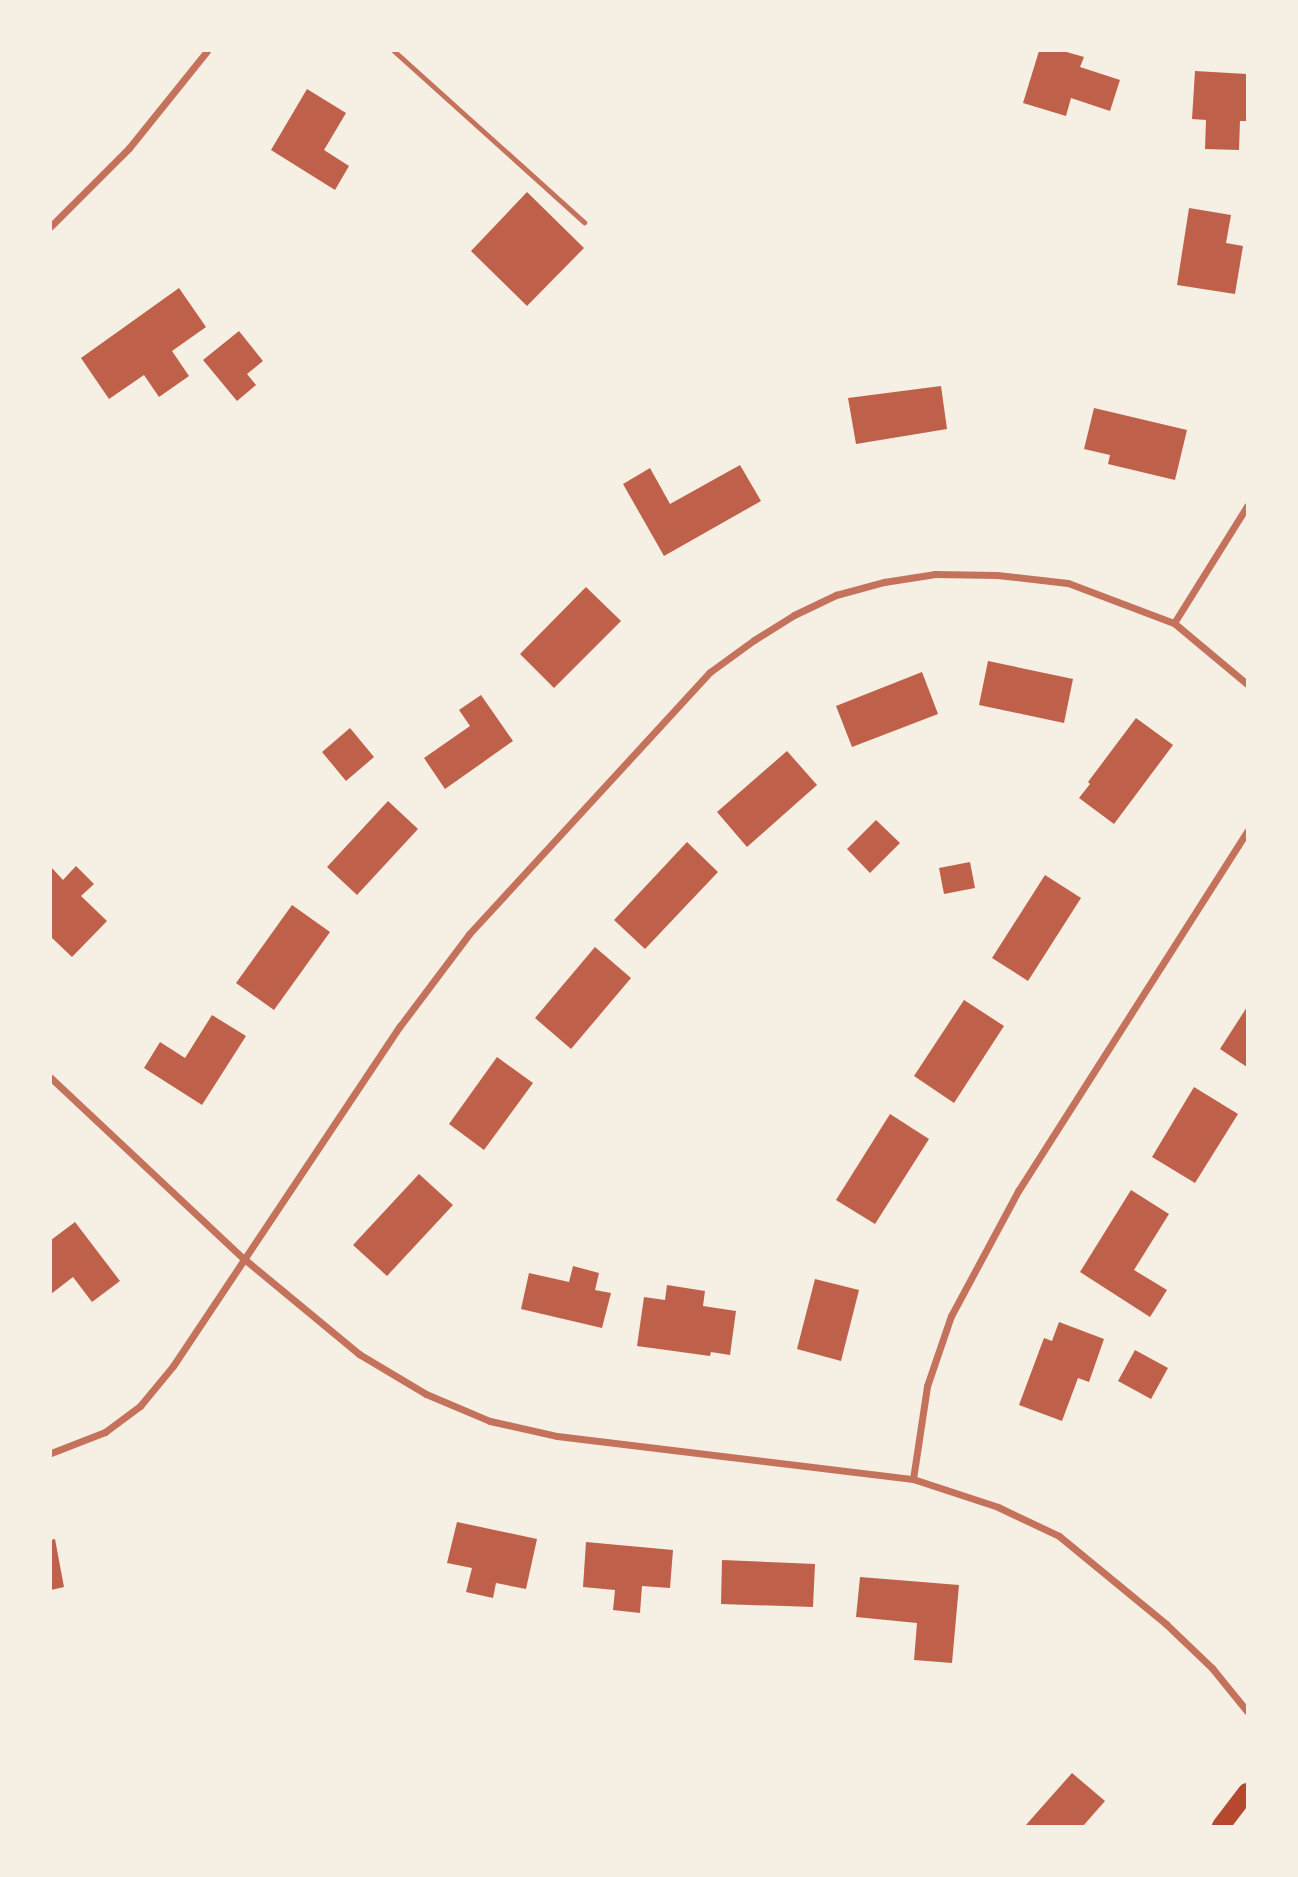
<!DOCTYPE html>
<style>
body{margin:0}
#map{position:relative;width:1298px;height:1877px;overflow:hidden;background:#f6efe4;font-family:"IBM Plex Serif",serif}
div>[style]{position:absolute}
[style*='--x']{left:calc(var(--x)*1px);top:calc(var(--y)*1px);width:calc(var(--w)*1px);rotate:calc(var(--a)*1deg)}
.building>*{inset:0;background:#bf614a}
.service>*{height:5px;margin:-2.5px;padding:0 2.5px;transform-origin:2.5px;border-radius:2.5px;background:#c5725c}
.minor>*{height:7px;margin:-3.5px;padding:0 3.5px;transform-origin:3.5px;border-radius:3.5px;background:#c5725c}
.primary>*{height:18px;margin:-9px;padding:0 9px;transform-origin:9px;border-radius:9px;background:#b5482f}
span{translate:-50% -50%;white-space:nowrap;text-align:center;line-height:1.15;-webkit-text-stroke:7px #f6efe4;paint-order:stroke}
.frame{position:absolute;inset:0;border:52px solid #f6efe4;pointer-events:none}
</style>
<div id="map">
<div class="building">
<div style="clip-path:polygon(1039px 51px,1063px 51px,1084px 57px,1080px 67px,1120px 80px,1110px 111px,1071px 98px,1066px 116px,1023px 103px)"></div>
<div style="clip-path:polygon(1195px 71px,1247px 74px,1247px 121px,1240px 121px,1239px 150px,1205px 149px,1206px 120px,1192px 119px)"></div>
<div style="clip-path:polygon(307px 89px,346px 113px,324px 150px,349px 166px,335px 190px,271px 150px)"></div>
<div style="clip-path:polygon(527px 192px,584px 248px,527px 306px,471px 251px)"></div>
<div style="clip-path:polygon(1189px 208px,1231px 215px,1226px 243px,1243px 246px,1235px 294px,1177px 285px)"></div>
<div style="clip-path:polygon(179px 288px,206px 327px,172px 351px,189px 376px,159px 397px,144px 375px,109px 399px,81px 358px)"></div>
<div style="clip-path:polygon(239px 331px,263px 361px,247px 374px,256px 385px,237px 401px,203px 360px)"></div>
<div style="clip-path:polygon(941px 386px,947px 429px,856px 444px,848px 398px)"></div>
<div style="clip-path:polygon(1094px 408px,1187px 430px,1175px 480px,1108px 464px,1110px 455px,1084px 449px)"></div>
<div style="clip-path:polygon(740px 465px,761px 501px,664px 556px,623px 484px,650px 468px,670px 504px)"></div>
<div style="clip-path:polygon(586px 587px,621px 621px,554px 688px,520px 654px)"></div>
<div style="clip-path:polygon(988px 661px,1073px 679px,1064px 723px,979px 705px)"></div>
<div style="clip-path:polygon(922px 672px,938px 714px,852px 747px,836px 706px)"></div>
<div style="clip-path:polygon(481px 695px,513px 741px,445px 789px,424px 758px,470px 726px,459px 710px)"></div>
<div style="clip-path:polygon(1136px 718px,1173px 745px,1114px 824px,1079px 798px,1090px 784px,1088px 782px)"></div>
<div style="clip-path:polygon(350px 728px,374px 757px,346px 781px,322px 752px)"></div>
<div style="clip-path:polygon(787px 751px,817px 785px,747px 847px,717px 812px)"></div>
<div style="clip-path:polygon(388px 801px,418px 829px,357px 895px,327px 867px)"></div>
<div style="clip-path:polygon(876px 820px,900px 843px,870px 873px,847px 849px)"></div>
<div style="clip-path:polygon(687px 842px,718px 872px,645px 949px,614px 920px)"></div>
<div style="clip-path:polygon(970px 862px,975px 888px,944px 894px,939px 868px)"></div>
<div style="clip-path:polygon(76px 866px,94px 884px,81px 896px,107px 921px,72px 957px,51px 937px,51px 867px,63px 880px)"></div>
<div style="clip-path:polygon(1045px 875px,1081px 898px,1028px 981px,992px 958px)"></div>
<div style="clip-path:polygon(292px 905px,330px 932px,274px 1010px,236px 983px)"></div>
<div style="clip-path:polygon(595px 947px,631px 978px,571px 1049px,535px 1018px)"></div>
<div style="clip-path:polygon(964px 1000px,1004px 1026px,954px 1103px,914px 1076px)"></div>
<div style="clip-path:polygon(1247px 1007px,1247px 1067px,1220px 1049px)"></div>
<div style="clip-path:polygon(212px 1015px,246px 1036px,202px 1105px,144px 1068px,160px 1042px,185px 1058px)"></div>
<div style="clip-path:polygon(497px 1057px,533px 1083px,484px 1150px,449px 1124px)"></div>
<div style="clip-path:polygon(1194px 1087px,1238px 1114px,1195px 1183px,1152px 1157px)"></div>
<div style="clip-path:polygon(890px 1114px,929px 1139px,875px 1224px,836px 1200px)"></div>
<div style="clip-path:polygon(419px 1174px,453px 1205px,387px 1276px,353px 1245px)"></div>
<div style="clip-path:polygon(1131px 1190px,1169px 1214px,1134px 1270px,1167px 1290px,1150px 1317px,1080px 1272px)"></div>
<div style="clip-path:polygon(75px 1222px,120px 1281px,92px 1302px,73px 1277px,51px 1294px,51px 1240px)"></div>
<div style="clip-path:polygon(573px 1266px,599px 1273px,595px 1290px,611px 1293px,602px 1328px,521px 1309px,529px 1273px,569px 1282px)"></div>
<div style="clip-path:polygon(815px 1279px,859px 1290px,841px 1361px,797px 1349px)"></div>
<div style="clip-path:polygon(667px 1285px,705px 1291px,703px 1306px,736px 1311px,730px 1355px,711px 1352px,710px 1356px,637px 1346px,644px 1297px,665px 1300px)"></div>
<div style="clip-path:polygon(1059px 1322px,1104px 1339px,1089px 1382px,1078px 1378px,1062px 1421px,1019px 1405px,1044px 1338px,1052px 1341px)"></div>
<div style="clip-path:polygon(1135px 1350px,1168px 1368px,1151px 1399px,1118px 1381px)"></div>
<div style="clip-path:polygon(457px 1522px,537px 1539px,526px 1589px,496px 1583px,493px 1598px,466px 1592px,472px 1568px,447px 1563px)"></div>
<div style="clip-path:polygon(55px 1539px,64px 1587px,51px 1590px,51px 1540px)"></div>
<div style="clip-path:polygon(586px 1542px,673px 1550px,670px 1588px,642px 1586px,640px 1613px,613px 1610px,615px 1590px,583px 1587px)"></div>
<div style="clip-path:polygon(722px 1560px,815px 1564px,813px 1607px,721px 1604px)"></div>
<div style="clip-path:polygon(860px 1577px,959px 1585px,952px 1663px,914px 1660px,917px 1623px,856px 1617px)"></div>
<div style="clip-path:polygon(1072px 1773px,1105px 1801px,1083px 1826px,1025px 1826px)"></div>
</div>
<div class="service">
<div style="--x:394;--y:51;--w:256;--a:42"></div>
</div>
<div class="minor">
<div style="--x:51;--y:226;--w:110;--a:-45"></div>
<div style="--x:129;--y:148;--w:124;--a:-51.2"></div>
<div style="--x:1174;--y:623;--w:138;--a:-58"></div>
<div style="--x:51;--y:1078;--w:263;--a:43.2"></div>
<div style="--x:243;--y:1258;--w:151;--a:39.6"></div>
<div style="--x:359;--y:1354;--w:78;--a:30.8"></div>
<div style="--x:426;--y:1394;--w:69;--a:22.9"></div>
<div style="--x:490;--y:1421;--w:69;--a:12.6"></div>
<div style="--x:557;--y:1436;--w:359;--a:6.9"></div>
<div style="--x:913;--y:1479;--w:89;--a:18.2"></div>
<div style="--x:998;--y:1507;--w:68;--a:25.4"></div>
<div style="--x:1059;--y:1536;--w:139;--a:39.4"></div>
<div style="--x:1166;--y:1624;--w:64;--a:43.7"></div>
<div style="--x:1212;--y:1668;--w:55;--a:50.9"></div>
<div style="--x:51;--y:1453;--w:58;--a:-21.3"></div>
<div style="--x:105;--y:1432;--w:44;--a:-36.6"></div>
<div style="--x:140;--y:1406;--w:52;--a:-50.5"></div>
<div style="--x:173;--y:1366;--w:409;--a:-56.3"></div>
<div style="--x:400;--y:1026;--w:115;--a:-53.1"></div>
<div style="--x:469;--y:934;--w:356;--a:-47.4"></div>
<div style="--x:710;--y:672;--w:54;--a:-36"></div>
<div style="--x:754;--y:640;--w:47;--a:-32"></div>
<div style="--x:794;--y:615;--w:47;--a:-25.5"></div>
<div style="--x:836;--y:595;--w:50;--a:-15.2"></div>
<div style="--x:884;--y:582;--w:52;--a:-8.9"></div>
<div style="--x:935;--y:574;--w:62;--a:0.9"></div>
<div style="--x:997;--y:575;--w:71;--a:6.4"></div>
<div style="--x:1068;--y:583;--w:113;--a:20.7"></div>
<div style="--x:1174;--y:623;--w:95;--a:39.9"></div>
<div style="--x:913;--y:1479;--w:94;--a:-81.4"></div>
<div style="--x:927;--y:1386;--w:74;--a:-71.1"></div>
<div style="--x:951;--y:1316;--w:142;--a:-61.8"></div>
<div style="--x:1018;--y:1191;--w:427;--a:-57.5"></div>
</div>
<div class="primary">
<div style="--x:1221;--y:1826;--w:43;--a:-52.6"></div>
</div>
<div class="frame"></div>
</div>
